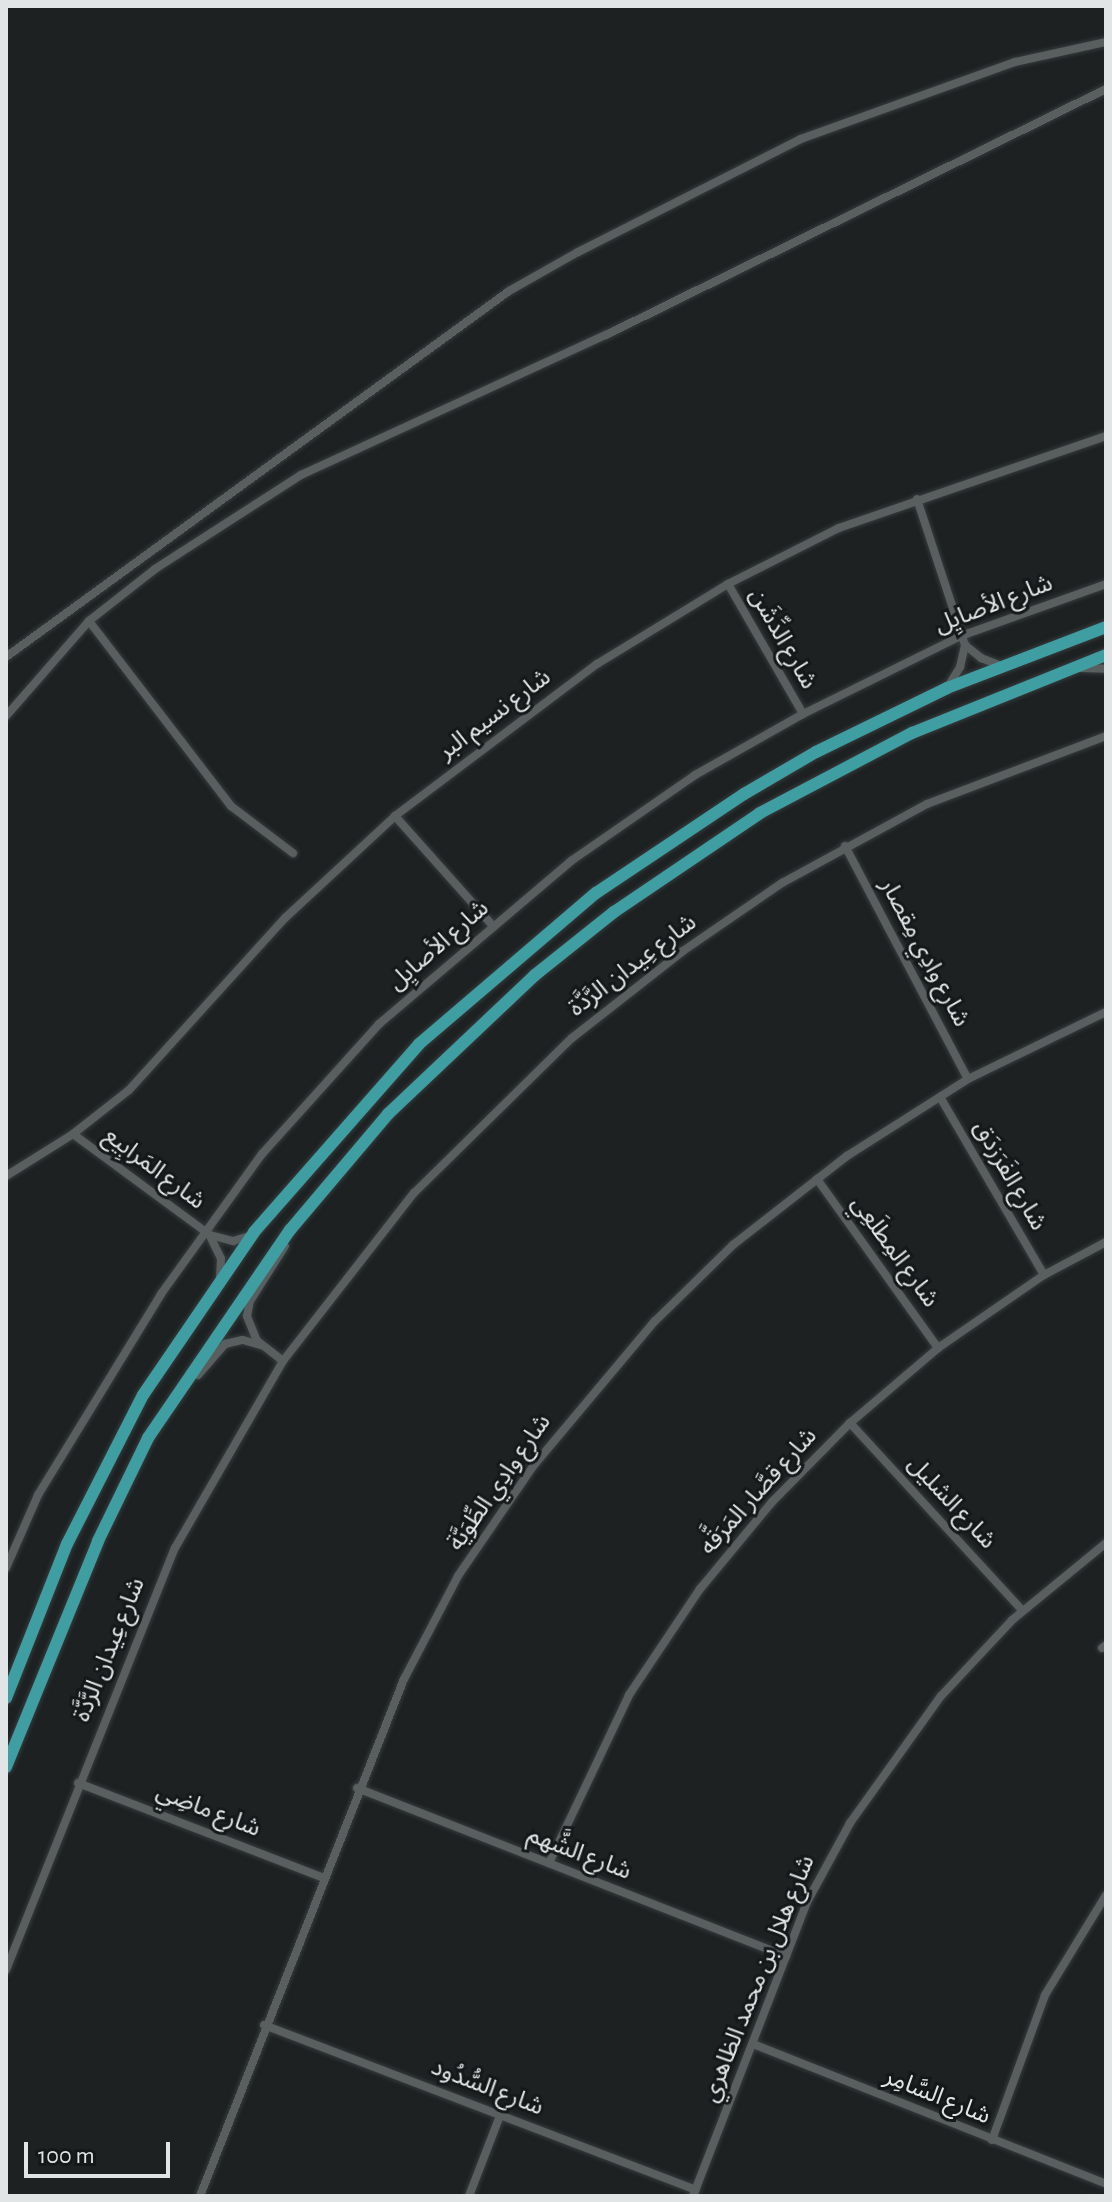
<!DOCTYPE html>
<meta charset="utf-8">
<style>
body{margin:0}
#map{position:relative;width:1112px;height:2202px;overflow:hidden;background:#1d2122;font-family:"Alegreya Sans","Noto Sans Arabic",sans-serif}
div>[style]{position:absolute}
[style*='--x']{left:calc(var(--x)*1px);top:calc(var(--y)*1px);width:calc(var(--w)*1px);rotate:calc(var(--a)*1deg)}
.roads{filter:drop-shadow(0 0 2px #373b3c) drop-shadow(0 0 2px #373b3c)}
.street>*{height:8px;margin:-4px;padding:0 4px;transform-origin:4px;border-radius:4px;background:#595e5f}
.primary>*{height:12px;margin:-6px;padding:0 6px;transform-origin:6px;border-radius:6px;background:#3e9ea2}
span{translate:-50% -50%;white-space:nowrap;text-align:center;line-height:1.15;-webkit-text-stroke:6px #141819;paint-order:stroke}
.street-label{font-size:24px;color:#e2e5e6}
.frame{position:absolute;inset:0;border:8px solid #e2e5e6;pointer-events:none}
.scale{position:absolute;left:24px;top:2142px;width:146px;height:36px;box-sizing:border-box;border:4px solid #e2e5e6;border-top:0;padding-left:10px;font-size:24px;line-height:28px;white-space:nowrap;color:#e2e5e6;-webkit-text-stroke:6px #141819;paint-order:stroke}
</style>
<div id="map">
<div class="roads">
<div class="street">
<div style="--x:917;--y:499;--w:154;--a:71.8"></div>
<div style="--x:965;--y:645;--w:21;--a:39"></div>
<div style="--x:981;--y:658;--w:22;--a:21"></div>
<div style="--x:728;--y:584;--w:150;--a:60"></div>
<div style="--x:89;--y:621;--w:233;--a:52.5"></div>
<div style="--x:231;--y:806;--w:78;--a:37.2"></div>
<div style="--x:6;--y:657;--w:622;--a:-36.04"></div>
<div style="--x:509;--y:291;--w:79;--a:-29.5"></div>
<div style="--x:578;--y:252;--w:250;--a:-26.9"></div>
<div style="--x:801;--y:139;--w:227;--a:-19.8"></div>
<div style="--x:1015;--y:62;--w:93;--a:-12.4"></div>
<div style="--x:1081;--y:668;--w:25;--a:2"></div>
<div style="--x:947;--y:688;--w:25;--a:-58"></div>
<div style="--x:960;--y:667;--w:23;--a:-77"></div>
<div style="--x:6;--y:716;--w:126;--a:-48.9"></div>
<div style="--x:89;--y:621;--w:84;--a:-38.2"></div>
<div style="--x:155;--y:569;--w:174;--a:-32.8"></div>
<div style="--x:301;--y:475;--w:336;--a:-24.7"></div>
<div style="--x:606;--y:335;--w:557;--a:-26.2"></div>
<div style="--x:395;--y:816;--w:147;--a:48.3"></div>
<div style="--x:845;--y:846;--w:263;--a:62.2"></div>
<div style="--x:940;--y:1097;--w:206;--a:59.7"></div>
<div style="--x:73;--y:1134;--w:170;--a:36.4"></div>
<div style="--x:210;--y:1235;--w:24;--a:15"></div>
<div style="--x:233;--y:1241;--w:17;--a:-17"></div>
<div style="--x:6;--y:1176;--w:79;--a:-32.1"></div>
<div style="--x:73;--y:1134;--w:71;--a:-38.2"></div>
<div style="--x:129;--y:1090;--w:232;--a:-47.8"></div>
<div style="--x:285;--y:918;--w:150;--a:-42.8"></div>
<div style="--x:395;--y:816;--w:253;--a:-37"></div>
<div style="--x:597;--y:664;--w:153;--a:-31.4"></div>
<div style="--x:728;--y:584;--w:124;--a:-26.8"></div>
<div style="--x:839;--y:528;--w:282;--a:-19"></div>
<div style="--x:817;--y:1179;--w:208;--a:54.4"></div>
<div style="--x:210;--y:1236;--w:25;--a:64"></div>
<div style="--x:221;--y:1259;--w:18;--a:93"></div>
<div style="--x:283;--y:1361;--w:33;--a:-142"></div>
<div style="--x:257;--y:1341;--w:27;--a:-112"></div>
<div style="--x:247;--y:1316;--w:15;--a:-79"></div>
<div style="--x:250;--y:1301;--w:65;--a:-57.5"></div>
<div style="--x:198;--y:1375;--w:41;--a:-48.9"></div>
<div style="--x:225;--y:1344;--w:18;--a:-13"></div>
<div style="--x:243;--y:1340;--w:19;--a:16"></div>
<div style="--x:850;--y:1423;--w:255;--a:47.4"></div>
<div style="--x:6;--y:1568;--w:80;--a:-66.3"></div>
<div style="--x:38;--y:1495;--w:236;--a:-58.5"></div>
<div style="--x:161;--y:1294;--w:173;--a:-54.2"></div>
<div style="--x:262;--y:1154;--w:175;--a:-48"></div>
<div style="--x:379;--y:1024;--w:252;--a:-40.3"></div>
<div style="--x:571;--y:861;--w:151;--a:-34.7"></div>
<div style="--x:695;--y:775;--w:124;--a:-29.5"></div>
<div style="--x:803;--y:714;--w:176;--a:-26.3"></div>
<div style="--x:961;--y:636;--w:154;--a:-19.7"></div>
<div style="--x:1102;--y:1648;--w:5;--a:-37"></div>
<div style="--x:78;--y:1783;--w:261;--a:21.1"></div>
<div style="--x:357;--y:1788;--w:461;--a:21.4"></div>
<div style="--x:549;--y:1863;--w:186;--a:-64.5"></div>
<div style="--x:629;--y:1695;--w:128;--a:-56.2"></div>
<div style="--x:700;--y:1589;--w:113;--a:-50.4"></div>
<div style="--x:772;--y:1502;--w:111;--a:-45.4"></div>
<div style="--x:850;--y:1423;--w:116;--a:-40.4"></div>
<div style="--x:938;--y:1348;--w:129;--a:-34.6"></div>
<div style="--x:1044;--y:1275;--w:70;--a:-28"></div>
<div style="--x:6;--y:1970;--w:455;--a:-68.2"></div>
<div style="--x:175;--y:1548;--w:216;--a:-60"></div>
<div style="--x:283;--y:1361;--w:213;--a:-52.1"></div>
<div style="--x:414;--y:1193;--w:221;--a:-44.5"></div>
<div style="--x:572;--y:1038;--w:141;--a:-38.1"></div>
<div style="--x:683;--y:951;--w:120;--a:-34.5"></div>
<div style="--x:782;--y:883;--w:165;--a:-28.6"></div>
<div style="--x:927;--y:804;--w:191;--a:-20.8"></div>
<div style="--x:264;--y:2025;--w:462;--a:20.9"></div>
<div style="--x:753;--y:2044;--w:380;--a:21.6"></div>
<div style="--x:992;--y:2140;--w:154;--a:-69.9"></div>
<div style="--x:1045;--y:1995;--w:117;--a:-58.6"></div>
<div style="--x:200;--y:2196;--w:556;--a:-68.47"></div>
<div style="--x:404;--y:1679;--w:116;--a:-62.3"></div>
<div style="--x:458;--y:1576;--w:135;--a:-55.6"></div>
<div style="--x:534;--y:1465;--w:188;--a:-50"></div>
<div style="--x:655;--y:1321;--w:109;--a:-44.3"></div>
<div style="--x:733;--y:1245;--w:145;--a:-38"></div>
<div style="--x:847;--y:1156;--w:143;--a:-32.5"></div>
<div style="--x:968;--y:1079;--w:153;--a:-25.9"></div>
<div style="--x:469;--y:2196;--w:89;--a:-68.9"></div>
<div style="--x:693;--y:2196;--w:315;--a:-68.8"></div>
<div style="--x:807;--y:1902;--w:90;--a:-61.4"></div>
<div style="--x:850;--y:1823;--w:156;--a:-54.4"></div>
<div style="--x:941;--y:1696;--w:104;--a:-46.9"></div>
<div style="--x:1012;--y:1620;--w:122;--a:-39.3"></div>
</div>
<div class="primary">
<div style="--x:6;--y:1698;--w:166;--a:-68.4"></div>
<div style="--x:67;--y:1544;--w:167;--a:-63"></div>
<div style="--x:143;--y:1395;--w:197;--a:-55.7"></div>
<div style="--x:254;--y:1232;--w:250;--a:-48.7"></div>
<div style="--x:419;--y:1044;--w:233;--a:-40.5"></div>
<div style="--x:596;--y:893;--w:178;--a:-33.8"></div>
<div style="--x:744;--y:794;--w:83;--a:-30.3"></div>
<div style="--x:816;--y:752;--w:146;--a:-26"></div>
<div style="--x:947;--y:688;--w:170;--a:-21"></div>
<div style="--x:6;--y:1767;--w:244;--a:-67.8"></div>
<div style="--x:98;--y:1541;--w:114;--a:-64.1"></div>
<div style="--x:148;--y:1438;--w:252;--a:-55.7"></div>
<div style="--x:290;--y:1230;--w:152;--a:-49.8"></div>
<div style="--x:388;--y:1114;--w:202;--a:-43.4"></div>
<div style="--x:535;--y:975;--w:101;--a:-38.6"></div>
<div style="--x:614;--y:912;--w:176;--a:-34.1"></div>
<div style="--x:760;--y:813;--w:172;--a:-27.8"></div>
<div style="--x:912;--y:733;--w:209;--a:-21.9"></div>
</div>
</div>
<div class="street-label">
<span style="left:994px;top:605px;rotate:-21deg">شارع الأصايِل</span>
<span style="left:782px;top:639px;rotate:60deg">شارع الدِّشَن</span>
<span style="left:495px;top:715px;rotate:-37deg">شارع نسيم البر</span>
<span style="left:439px;top:946px;rotate:-41deg">شارع الأصايِل</span>
<span style="left:924px;top:953px;rotate:62deg">شارع وادِي مِقصار</span>
<span style="left:633px;top:966px;rotate:-37deg">شارع عِيدان الرَّدَّة</span>
<span style="left:154px;top:1169px;rotate:37deg">شارع المَرابِيع</span>
<span style="left:1009px;top:1176px;rotate:60deg">شارع الفَرَزدَق</span>
<span style="left:894px;top:1252px;rotate:54deg">شارع المِطلَعِي</span>
<span style="left:500px;top:1483px;rotate:-55deg">شارع وادِي الطِّوَيَّة</span>
<span style="left:759px;top:1492px;rotate:-48deg">شارع قصَّار المَرَقَّه</span>
<span style="left:951px;top:1503px;rotate:47deg">شارع الشليل</span>
<span style="left:110px;top:1650px;rotate:-68deg">شارع عِيدان الرَّدَّة</span>
<span style="left:208px;top:1811px;rotate:21deg">شارع ماضِي</span>
<span style="left:579px;top:1854px;rotate:21deg">شارع الشَّهم</span>
<span style="left:759px;top:1979px;rotate:-68deg">شارع هلال بن محمد الظاهري</span>
<span style="left:487px;top:2088px;rotate:21deg">شارع السُّدُود</span>
<span style="left:937px;top:2097px;rotate:22deg">شارع السَّامِر</span>
</div>
<div class="frame"></div>
<div class="scale">100 m</div>
</div>
